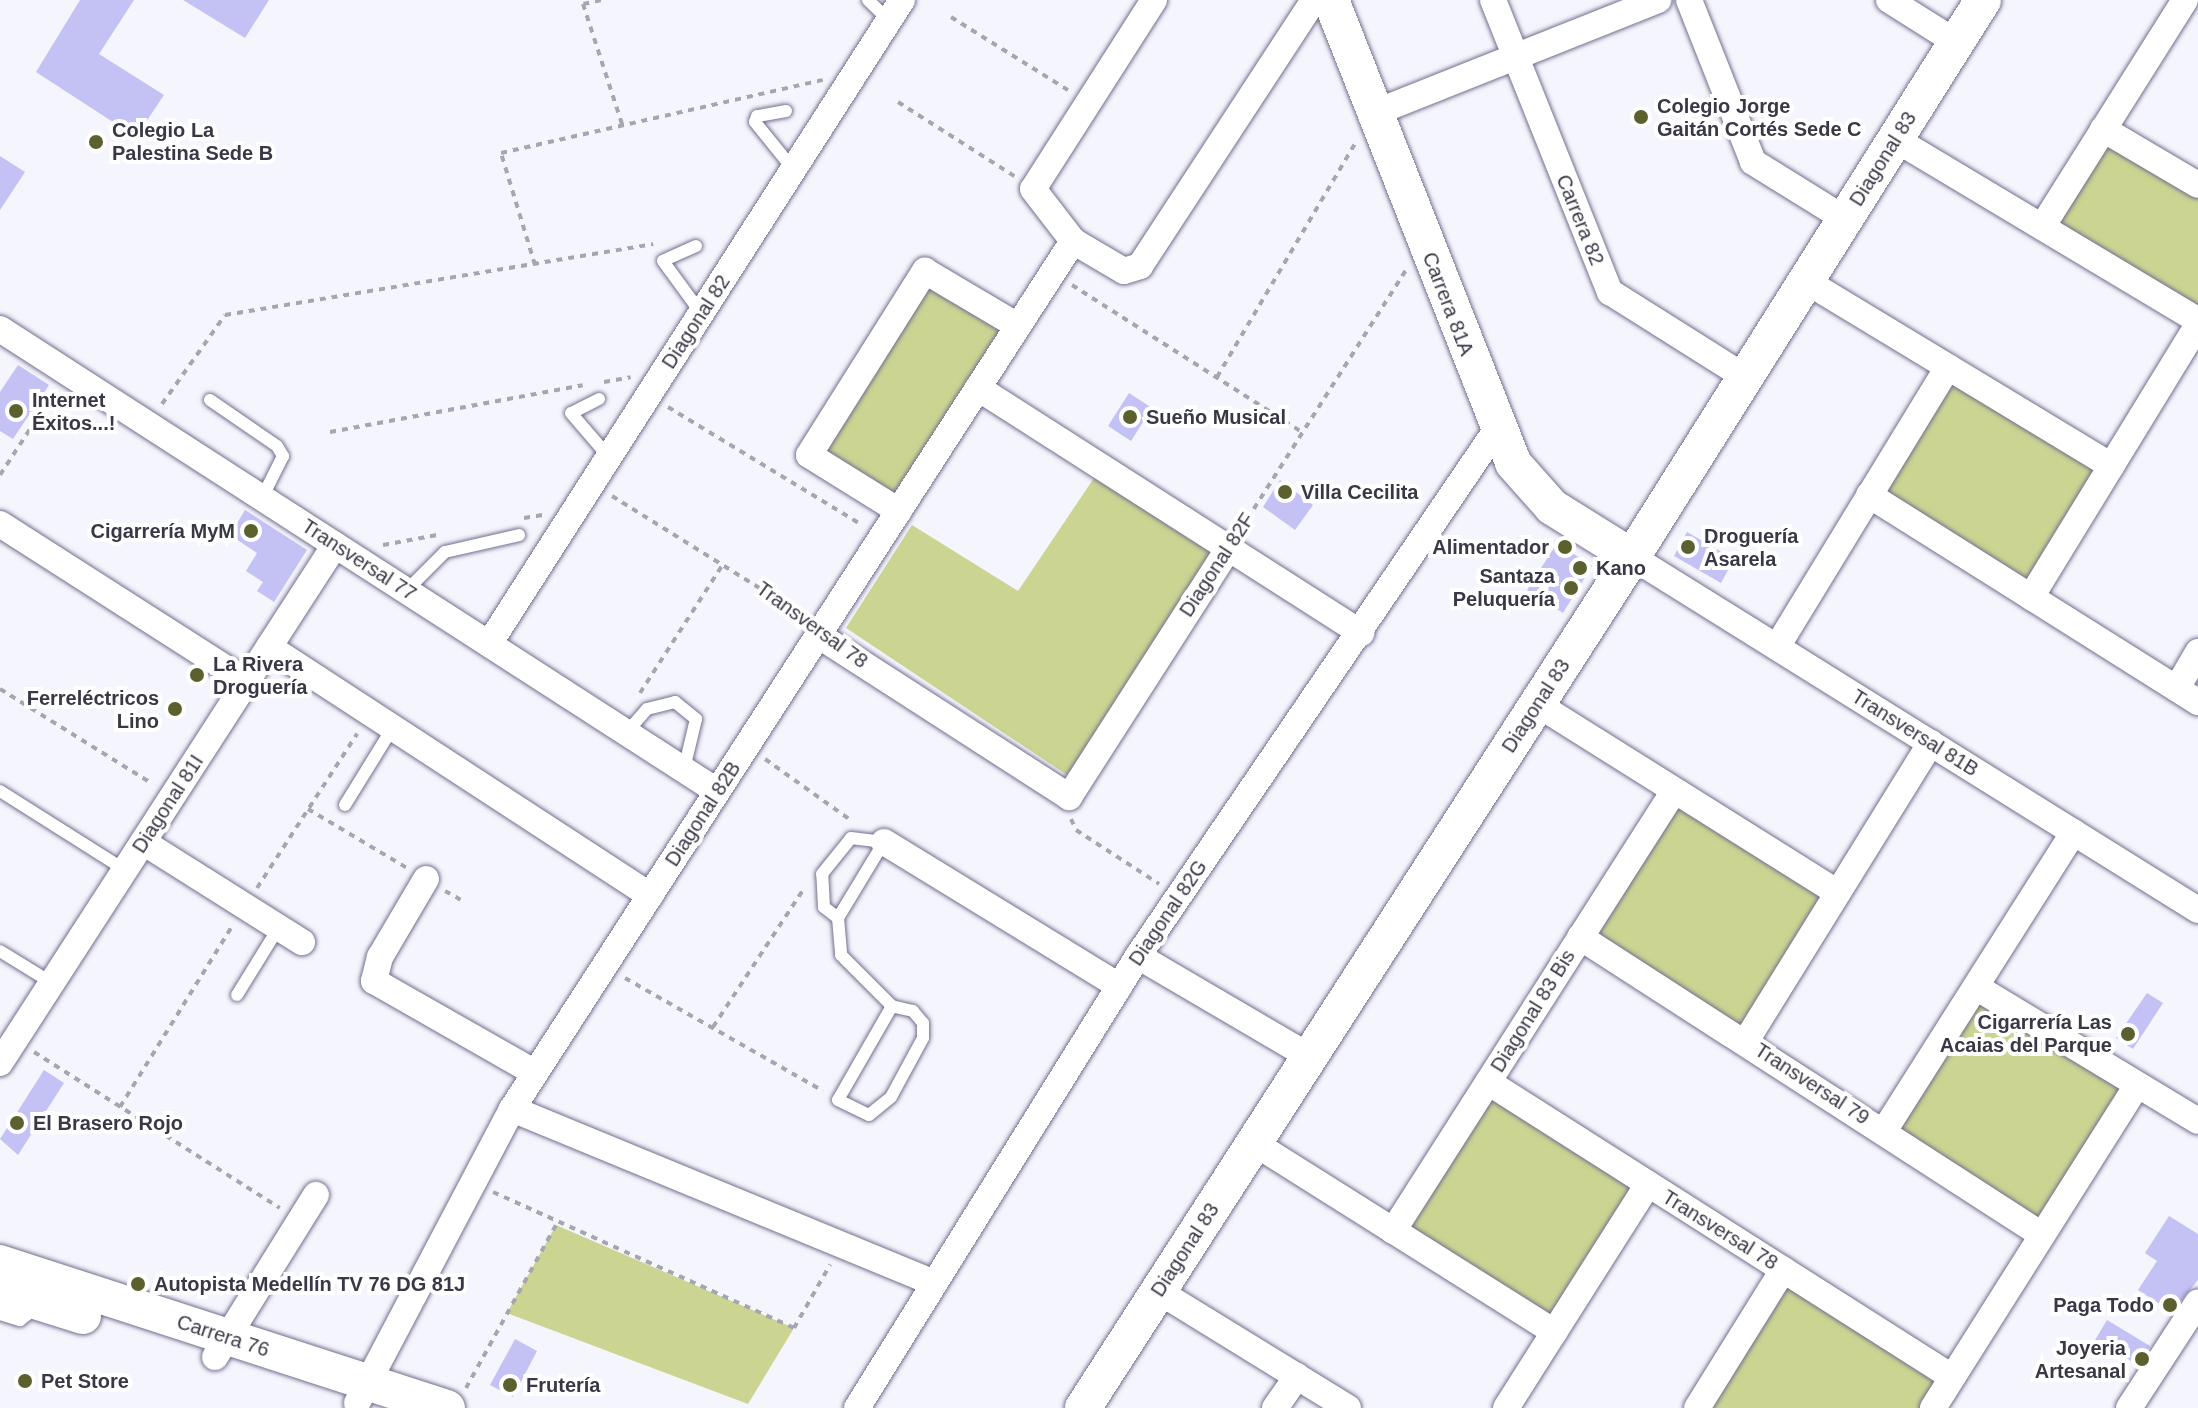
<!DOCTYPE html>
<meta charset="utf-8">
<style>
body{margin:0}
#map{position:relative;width:2198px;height:1408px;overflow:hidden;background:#f5f5fd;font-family:Helvetica,sans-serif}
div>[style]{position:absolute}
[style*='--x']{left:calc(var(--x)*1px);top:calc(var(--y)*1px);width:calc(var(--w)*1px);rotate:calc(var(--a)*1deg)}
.green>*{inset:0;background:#ccd492}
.building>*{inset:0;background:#c4c1f5}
.path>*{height:4px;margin-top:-2px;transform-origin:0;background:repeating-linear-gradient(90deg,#a6a6b1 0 6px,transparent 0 12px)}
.roads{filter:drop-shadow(0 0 2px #716f8f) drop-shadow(0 0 2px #716f8f)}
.lane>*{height:12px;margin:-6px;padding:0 6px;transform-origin:6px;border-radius:6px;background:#fff}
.street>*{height:26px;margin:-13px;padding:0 13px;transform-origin:13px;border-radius:13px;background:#fff}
.secondary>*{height:36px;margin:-18px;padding:0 18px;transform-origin:18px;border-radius:18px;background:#fff}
.dots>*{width:22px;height:22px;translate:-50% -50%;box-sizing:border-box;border:4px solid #fff;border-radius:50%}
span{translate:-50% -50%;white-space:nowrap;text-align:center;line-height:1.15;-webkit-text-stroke:8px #fff;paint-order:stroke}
.poi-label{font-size:20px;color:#383846;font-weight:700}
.left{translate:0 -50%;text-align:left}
.right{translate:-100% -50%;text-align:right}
.street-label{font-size:20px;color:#383846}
</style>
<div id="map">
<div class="green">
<div style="clip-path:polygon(2103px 129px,2198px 185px,2198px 320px,2042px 227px)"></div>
<div style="clip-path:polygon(931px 285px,1002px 327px,893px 498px,824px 453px)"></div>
<div style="clip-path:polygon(1948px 367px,2111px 466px,2031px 597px,1869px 495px)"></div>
<div style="clip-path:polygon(1094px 478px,1211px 552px,1070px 777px,846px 628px,912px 525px,1018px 591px)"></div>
<div style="clip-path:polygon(1674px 791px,1838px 893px,1746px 1041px,1580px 937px)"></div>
<div style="clip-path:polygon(1976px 987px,2137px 1085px,2042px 1235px,1884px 1131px)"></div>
<div style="clip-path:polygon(1488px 1082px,1648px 1184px,1554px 1332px,1393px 1231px)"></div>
<div style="clip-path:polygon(556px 1225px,794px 1328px,748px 1404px,507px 1313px)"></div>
<div style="clip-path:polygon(1783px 1270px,1952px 1377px,1933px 1408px,1697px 1408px)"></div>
</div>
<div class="building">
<div style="clip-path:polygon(80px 0,134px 0,99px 54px,164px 95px,136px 137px,36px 72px)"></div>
<div style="clip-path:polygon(183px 0,269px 0,245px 38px)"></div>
<div style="clip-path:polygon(0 156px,25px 172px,0 210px)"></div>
<div style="clip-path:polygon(18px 365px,49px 385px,13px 439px,0 431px,0 392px)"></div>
<div style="clip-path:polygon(1129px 393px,1152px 408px,1131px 441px,1108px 426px)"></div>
<div style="clip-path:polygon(1280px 480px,1313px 505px,1295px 530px,1263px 507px)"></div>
<div style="clip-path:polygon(245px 510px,307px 550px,274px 602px,257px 591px,263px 582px,246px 571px,257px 553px,230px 535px)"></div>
<div style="clip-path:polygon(1687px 532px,1734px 559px,1721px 583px,1674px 556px)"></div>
<div style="clip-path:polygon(1557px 543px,1592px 566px,1563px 613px,1527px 590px)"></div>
<div style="clip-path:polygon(2147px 993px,2163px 1003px,2133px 1049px,2116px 1038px)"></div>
<div style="clip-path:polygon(44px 1070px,64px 1083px,18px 1155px,0 1139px)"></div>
<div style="clip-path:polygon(2169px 1216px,2198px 1234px,2198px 1280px,2172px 1312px,2138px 1290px,2157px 1261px,2145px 1253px)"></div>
<div style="clip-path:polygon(2107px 1320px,2150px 1346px,2138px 1365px,2095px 1340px)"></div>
<div style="clip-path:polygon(515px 1339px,537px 1351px,513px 1397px,490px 1385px)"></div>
</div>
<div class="path">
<div style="--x:601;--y:0;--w:18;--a:167"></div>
<div style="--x:583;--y:4;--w:126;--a:72"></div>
<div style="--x:951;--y:17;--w:138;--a:32"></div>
<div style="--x:898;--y:102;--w:138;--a:32.5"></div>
<div style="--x:535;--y:265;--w:117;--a:-106.9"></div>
<div style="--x:501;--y:153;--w:330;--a:-12.8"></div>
<div style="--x:1072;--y:285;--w:273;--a:32.6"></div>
<div style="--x:1217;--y:377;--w:273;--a:-59.4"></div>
<div style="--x:604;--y:382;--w:27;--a:-10"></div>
<div style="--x:162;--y:404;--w:109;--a:-54.7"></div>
<div style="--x:225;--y:315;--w:434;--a:-9.4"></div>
<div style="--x:668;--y:407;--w:227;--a:31.3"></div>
<div style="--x:330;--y:432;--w:257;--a:-10.5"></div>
<div style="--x:0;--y:475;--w:100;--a:-56.8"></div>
<div style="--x:612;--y:496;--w:226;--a:32"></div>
<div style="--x:524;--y:518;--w:19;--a:-9"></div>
<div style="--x:1241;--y:529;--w:307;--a:-57.5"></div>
<div style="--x:383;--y:545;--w:55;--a:-10.5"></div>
<div style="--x:0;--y:689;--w:178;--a:31.9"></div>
<div style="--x:640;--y:693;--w:153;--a:-57.2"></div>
<div style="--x:765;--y:759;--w:103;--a:35.5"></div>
<div style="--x:308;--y:809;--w:115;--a:30.8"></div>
<div style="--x:1071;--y:819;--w:12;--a:66"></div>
<div style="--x:1076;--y:830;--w:99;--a:33"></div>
<div style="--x:257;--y:888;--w:184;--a:-57"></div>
<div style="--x:445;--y:891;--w:18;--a:29"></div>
<div style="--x:625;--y:978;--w:228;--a:29.7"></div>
<div style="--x:713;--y:1027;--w:168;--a:-56.7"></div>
<div style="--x:34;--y:1052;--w:291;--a:32.4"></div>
<div style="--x:120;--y:1107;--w:214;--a:-58.2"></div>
<div style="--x:493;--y:1192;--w:330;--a:24.3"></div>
<div style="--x:794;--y:1328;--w:73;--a:-60.3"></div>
<div style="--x:466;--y:1388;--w:186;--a:-61.1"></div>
</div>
<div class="roads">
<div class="lane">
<div style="--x:868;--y:0;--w:29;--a:44"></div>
<div style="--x:786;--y:111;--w:29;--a:170"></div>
<div style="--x:757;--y:116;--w:6;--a:108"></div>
<div style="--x:755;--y:122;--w:60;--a:51"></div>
<div style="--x:696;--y:246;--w:36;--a:156"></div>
<div style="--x:663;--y:261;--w:64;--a:53.8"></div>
<div style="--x:599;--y:399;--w:31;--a:153"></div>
<div style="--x:571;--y:413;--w:57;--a:49.3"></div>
<div style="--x:210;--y:400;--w:81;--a:34.5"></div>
<div style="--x:277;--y:446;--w:12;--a:59"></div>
<div style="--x:283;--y:456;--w:47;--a:116.6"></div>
<div style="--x:406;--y:591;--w:55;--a:-45"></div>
<div style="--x:445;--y:552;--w:76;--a:-12.9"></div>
<div style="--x:627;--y:732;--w:30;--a:-49"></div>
<div style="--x:647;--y:709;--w:29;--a:-14"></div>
<div style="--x:675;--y:702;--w:27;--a:39"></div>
<div style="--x:696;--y:719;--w:51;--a:103.5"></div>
<div style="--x:0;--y:791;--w:148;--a:32.3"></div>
<div style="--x:345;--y:805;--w:89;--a:-58.3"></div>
<div style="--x:838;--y:918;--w:18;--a:-142"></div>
<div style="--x:824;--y:907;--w:33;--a:-93"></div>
<div style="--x:822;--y:874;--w:46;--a:-51.1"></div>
<div style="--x:851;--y:838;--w:33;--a:7"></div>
<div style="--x:884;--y:842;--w:89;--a:121.2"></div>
<div style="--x:838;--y:918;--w:37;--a:85"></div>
<div style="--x:841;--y:955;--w:72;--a:45"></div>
<div style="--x:892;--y:1006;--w:108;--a:119.9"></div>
<div style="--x:838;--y:1100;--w:34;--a:26"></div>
<div style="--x:869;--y:1115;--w:28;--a:-39"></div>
<div style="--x:891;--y:1097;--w:67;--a:-61.5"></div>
<div style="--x:923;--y:1038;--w:15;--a:-90"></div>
<div style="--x:923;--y:1023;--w:16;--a:-130"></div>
<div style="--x:913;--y:1011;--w:22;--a:-167"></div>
<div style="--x:0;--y:951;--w:61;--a:31.6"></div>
<div style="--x:237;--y:995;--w:80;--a:-58.3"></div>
<div style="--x:0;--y:1314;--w:21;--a:17"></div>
<div style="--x:20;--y:1320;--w:20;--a:-37"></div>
</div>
<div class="street">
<div style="--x:1154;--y:0;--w:224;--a:122.6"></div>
<div style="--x:1033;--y:189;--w:66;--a:52.4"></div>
<div style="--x:1073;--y:241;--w:59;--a:30.5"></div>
<div style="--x:1124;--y:271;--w:17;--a:-17"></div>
<div style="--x:1140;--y:266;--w:318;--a:-56.8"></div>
<div style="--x:1493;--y:0;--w:315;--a:68.2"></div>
<div style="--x:1610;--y:292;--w:160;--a:32.2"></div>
<div style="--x:1689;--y:0;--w:174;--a:68.4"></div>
<div style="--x:1753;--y:162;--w:108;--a:31.8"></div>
<div style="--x:1889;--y:0;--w:79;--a:32.1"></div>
<div style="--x:1374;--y:113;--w:306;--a:-21.7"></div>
<div style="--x:2103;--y:129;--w:110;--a:30.5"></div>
<div style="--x:1895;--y:139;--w:353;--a:30.9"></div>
<div style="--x:2042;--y:227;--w:268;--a:-57.8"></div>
<div style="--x:1806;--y:281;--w:357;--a:31.2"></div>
<div style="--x:0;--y:329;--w:853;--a:32.8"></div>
<div style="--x:978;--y:388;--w:455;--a:32.6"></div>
<div style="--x:1869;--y:495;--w:389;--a:32.2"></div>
<div style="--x:899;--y:511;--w:106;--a:-148.1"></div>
<div style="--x:809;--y:455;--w:218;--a:-57.8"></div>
<div style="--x:925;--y:271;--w:108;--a:30.6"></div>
<div style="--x:0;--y:524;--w:293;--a:32.6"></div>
<div style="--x:1632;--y:557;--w:667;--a:31.95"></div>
<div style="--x:2031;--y:597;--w:320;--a:-58.5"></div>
<div style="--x:818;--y:635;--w:299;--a:32.8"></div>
<div style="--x:1069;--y:797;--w:292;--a:-57.3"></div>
<div style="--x:489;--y:644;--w:765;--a:-57.33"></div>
<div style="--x:269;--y:647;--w:455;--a:33.1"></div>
<div style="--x:1777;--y:647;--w:328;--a:-58.6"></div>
<div style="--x:2177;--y:688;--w:42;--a:-59.7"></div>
<div style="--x:1537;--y:704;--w:355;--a:32.1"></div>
<div style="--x:143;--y:842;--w:188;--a:32.2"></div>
<div style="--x:884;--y:842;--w:276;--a:31.5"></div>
<div style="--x:426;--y:879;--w:91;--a:120.5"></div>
<div style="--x:380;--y:957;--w:25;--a:104"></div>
<div style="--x:374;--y:981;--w:185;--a:29.7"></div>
<div style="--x:1580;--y:937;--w:550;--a:32.82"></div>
<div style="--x:1138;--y:956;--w:199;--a:30.4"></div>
<div style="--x:1976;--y:987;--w:259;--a:31.1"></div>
<div style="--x:1746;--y:1041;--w:351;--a:-58.2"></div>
<div style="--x:0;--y:1063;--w:617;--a:-57.11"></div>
<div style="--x:1488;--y:1082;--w:550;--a:32.45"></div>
<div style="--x:512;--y:1109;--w:453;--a:22.4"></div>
<div style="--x:1884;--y:1131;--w:354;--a:-57.6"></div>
<div style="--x:1254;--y:1143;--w:355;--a:32.2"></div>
<div style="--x:1393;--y:1231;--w:522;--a:-57.44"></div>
<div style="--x:1158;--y:1291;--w:223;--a:31.6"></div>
<div style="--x:215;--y:1357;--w:191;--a:-58.1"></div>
<div style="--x:357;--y:1403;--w:332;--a:-62.2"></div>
<div style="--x:512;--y:1109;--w:1034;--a:-57.12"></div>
<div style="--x:857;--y:1408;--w:532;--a:-58.13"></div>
<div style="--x:1138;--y:956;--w:638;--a:-55.74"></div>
<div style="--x:1275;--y:1408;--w:39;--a:-55"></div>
<div style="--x:1506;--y:1408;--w:265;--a:-57.6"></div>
<div style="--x:1697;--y:1408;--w:163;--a:-58.1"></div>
<div style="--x:1933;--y:1408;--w:382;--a:-57.7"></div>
<div style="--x:2129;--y:1408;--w:126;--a:-56.9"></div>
</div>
<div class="secondary">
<div style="--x:1331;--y:0;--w:497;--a:68.5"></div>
<div style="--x:1513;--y:463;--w:59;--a:48.4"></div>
<div style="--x:1552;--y:507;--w:94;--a:32"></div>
<div style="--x:0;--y:1263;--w:470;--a:18"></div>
<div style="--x:0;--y:1290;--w:87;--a:17.4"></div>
<div style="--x:1083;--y:1408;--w:1013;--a:-57.17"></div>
<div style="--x:1632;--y:557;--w:658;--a:-57.78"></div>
</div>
</div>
<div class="dots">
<div style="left:1641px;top:117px;background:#5b602e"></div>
<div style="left:96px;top:142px;background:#5b602e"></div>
<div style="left:16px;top:411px;background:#5b602e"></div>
<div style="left:1130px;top:417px;background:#5b602e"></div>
<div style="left:1285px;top:492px;background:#5b602e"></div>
<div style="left:251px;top:531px;background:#5b602e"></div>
<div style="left:1565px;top:547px;background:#5b602e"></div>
<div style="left:1688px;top:547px;background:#5b602e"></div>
<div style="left:1580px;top:568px;background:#5b602e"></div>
<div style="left:1571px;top:588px;background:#5b602e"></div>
<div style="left:197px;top:675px;background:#5b602e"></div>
<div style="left:175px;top:709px;background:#5b602e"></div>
<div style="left:2128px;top:1034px;background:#5b602e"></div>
<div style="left:17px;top:1123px;background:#5b602e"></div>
<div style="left:138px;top:1284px;background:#5b602e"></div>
<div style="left:2170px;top:1305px;background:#5b602e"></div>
<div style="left:2142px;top:1359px;background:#5b602e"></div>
<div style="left:25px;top:1381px;background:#5b602e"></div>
<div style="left:510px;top:1385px;background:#5b602e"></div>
</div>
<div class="poi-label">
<span class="left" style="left:1657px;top:118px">Colegio Jorge<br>Gaitán Cortés Sede C</span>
<span class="left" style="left:112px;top:142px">Colegio La<br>Palestina Sede B</span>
<span class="left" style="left:32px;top:412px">Internet<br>Éxitos...!</span>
<span class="left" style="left:1146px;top:417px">Sueño Musical</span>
<span class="left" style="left:1301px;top:492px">Villa Cecilita</span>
<span class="right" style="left:235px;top:531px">Cigarrería MyM</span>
<span class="left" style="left:1704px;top:548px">Droguería<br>Asarela</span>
<span class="right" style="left:1549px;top:547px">Alimentador</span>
<span class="left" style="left:1596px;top:568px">Kano</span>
<span class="right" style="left:1555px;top:588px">Santaza<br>Peluquería</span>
<span class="left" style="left:213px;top:676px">La Rivera<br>Droguería</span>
<span class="right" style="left:159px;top:710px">Ferreléctricos<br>Lino</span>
<span class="right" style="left:2112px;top:1034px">Cigarrería Las<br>Acaias del Parque</span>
<span class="left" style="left:33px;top:1123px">El Brasero Rojo</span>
<span class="left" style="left:154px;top:1284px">Autopista Medellín TV 76 DG 81J</span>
<span class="right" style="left:2154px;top:1305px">Paga Todo</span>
<span class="right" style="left:2126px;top:1360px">Joyeria<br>Artesanal</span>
<span class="left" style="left:41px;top:1381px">Pet Store</span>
<span class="left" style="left:526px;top:1385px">Frutería</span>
</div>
<div class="street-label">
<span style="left:1883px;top:159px;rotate:-58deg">Diagonal 83</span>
<span style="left:1580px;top:220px;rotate:68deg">Carrera 82</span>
<span style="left:1448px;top:304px;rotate:69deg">Carrera 81A</span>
<span style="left:696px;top:322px;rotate:-57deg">Diagonal 82</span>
<span style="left:359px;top:560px;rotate:33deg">Transversal 77</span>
<span style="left:1217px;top:565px;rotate:-57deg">Diagonal 82F</span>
<span style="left:812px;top:625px;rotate:36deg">Transversal 78</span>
<span style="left:1536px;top:706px;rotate:-57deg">Diagonal 83</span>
<span style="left:1915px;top:733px;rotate:32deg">Transversal 81B</span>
<span style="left:168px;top:804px;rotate:-57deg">Diagonal 81I</span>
<span style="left:703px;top:814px;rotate:-57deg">Diagonal 82B</span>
<span style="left:1168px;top:913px;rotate:-56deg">Diagonal 82G</span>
<span style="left:1533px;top:1011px;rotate:-58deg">Diagonal 83 Bis</span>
<span style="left:1812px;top:1084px;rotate:33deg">Transversal 79</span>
<span style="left:1720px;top:1230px;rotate:32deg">Transversal 78</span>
<span style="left:1185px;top:1250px;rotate:-57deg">Diagonal 83</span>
<span style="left:223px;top:1336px;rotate:18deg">Carrera 76</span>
</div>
</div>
